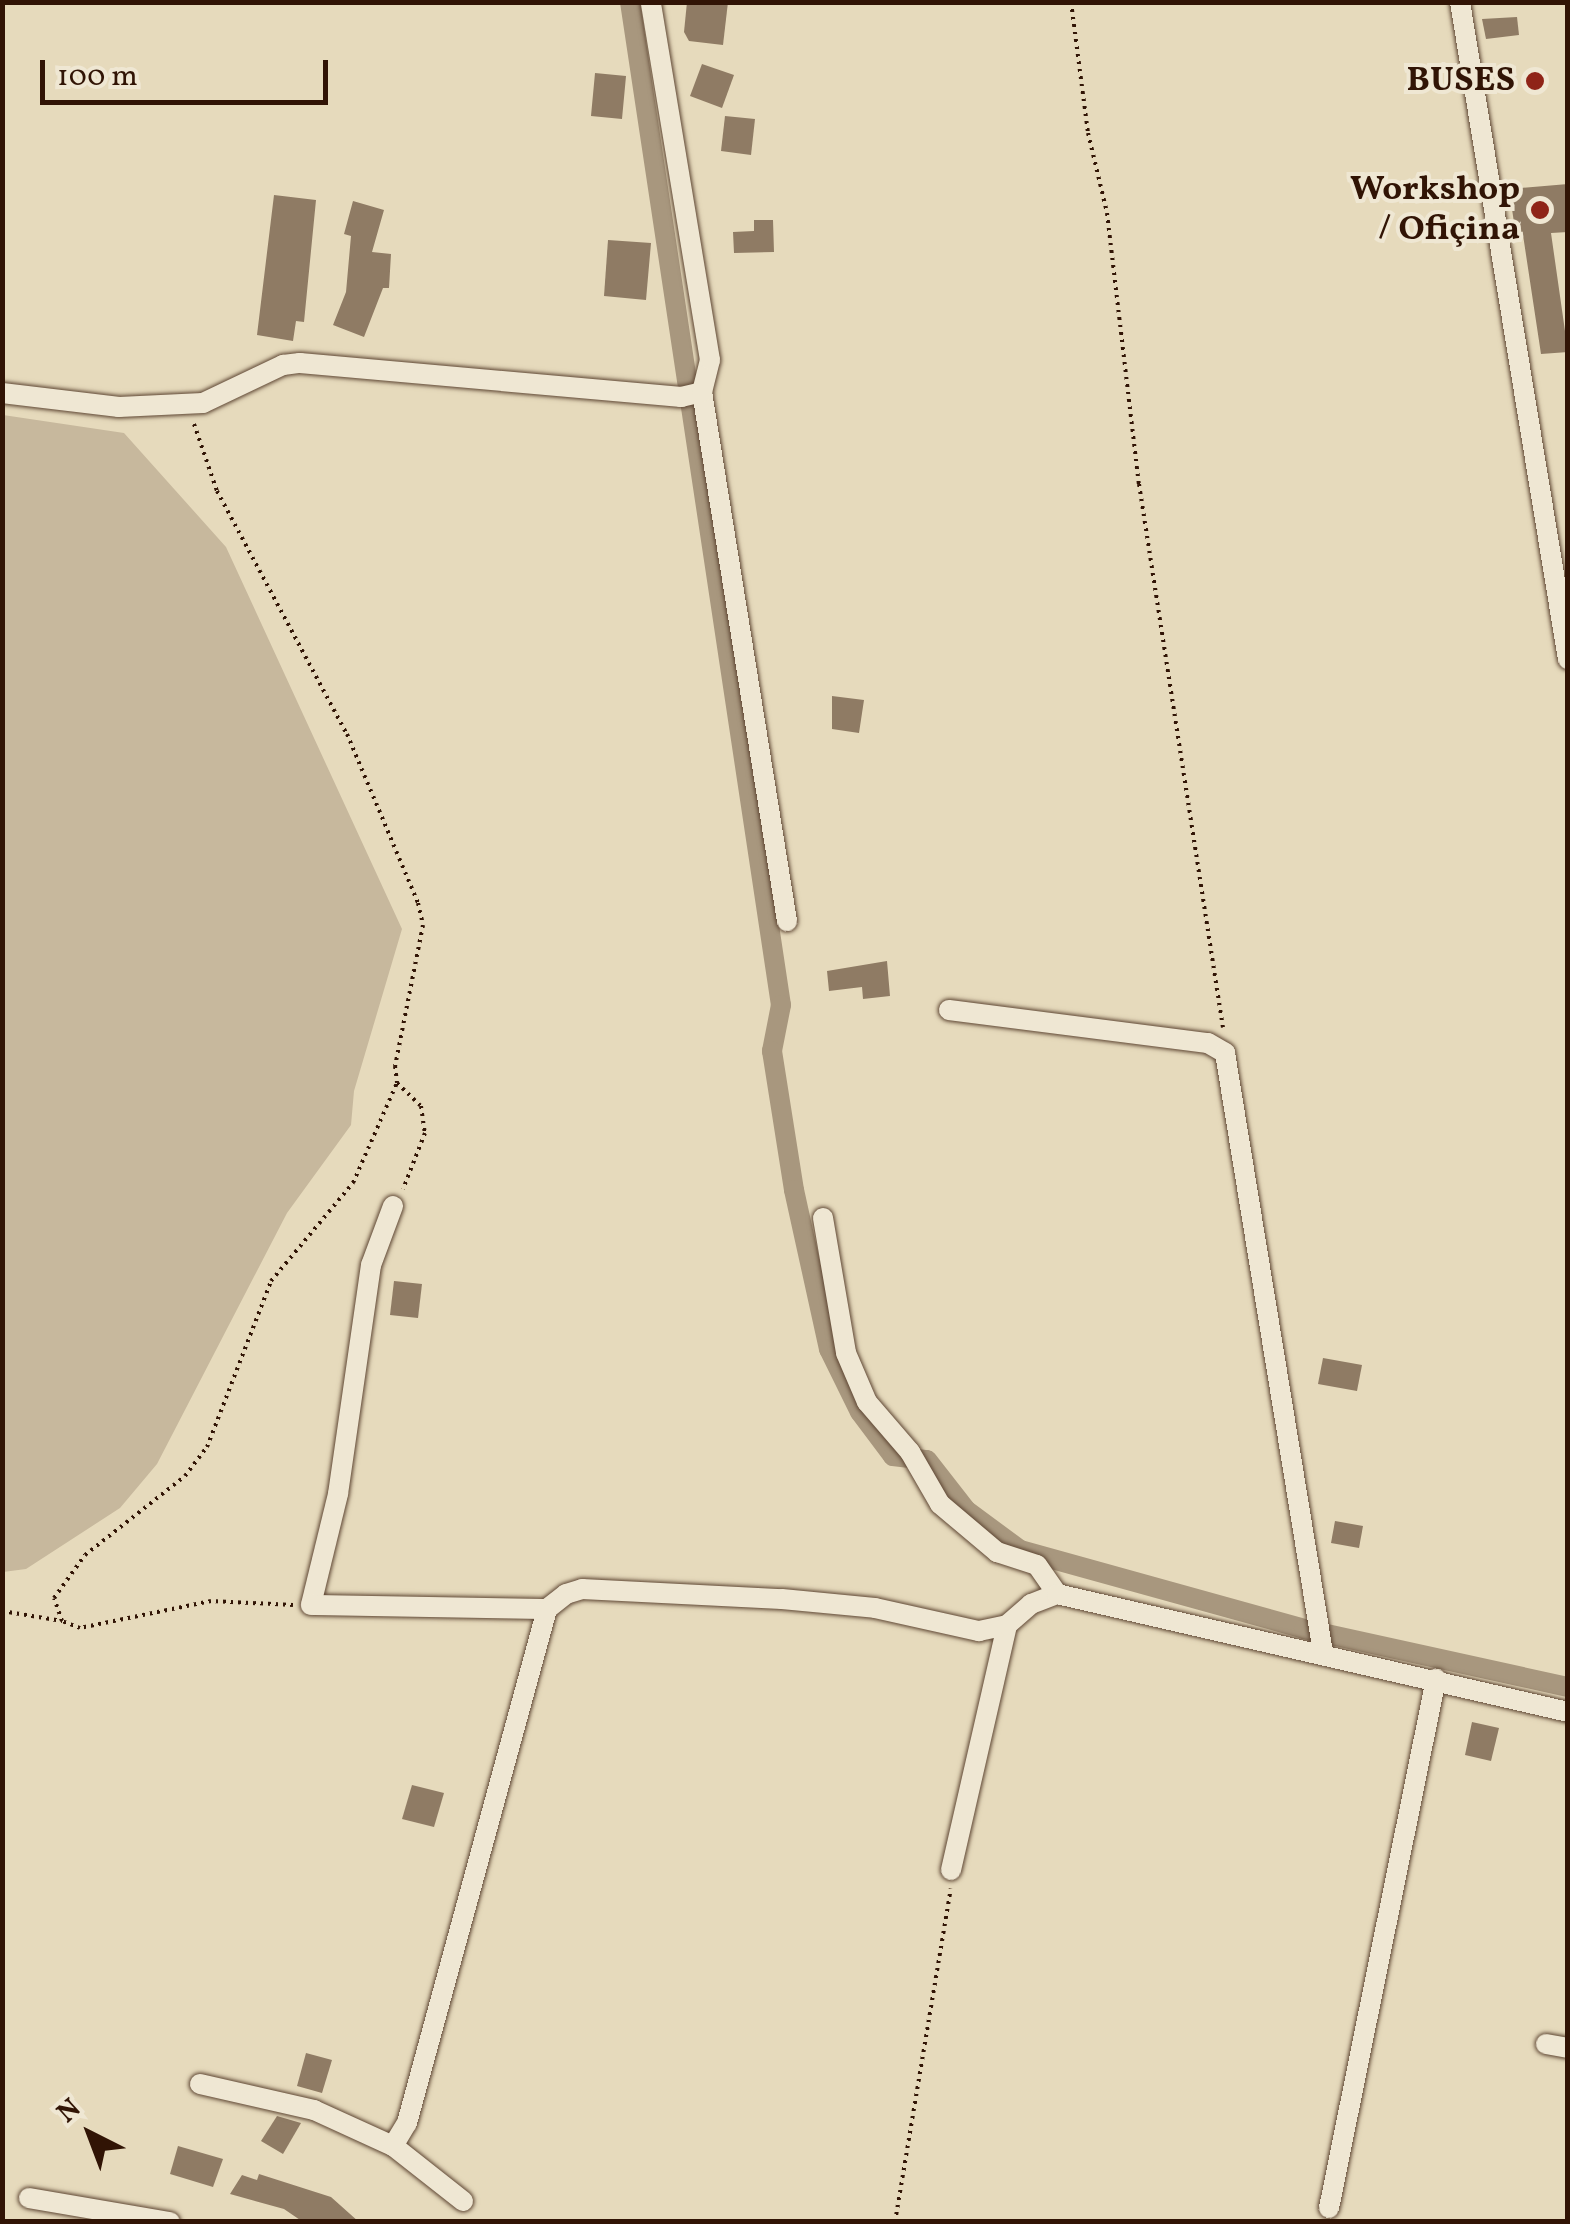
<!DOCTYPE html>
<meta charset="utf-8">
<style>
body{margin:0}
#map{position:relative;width:1570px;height:2224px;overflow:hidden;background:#e6dabc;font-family:Vollkorn,serif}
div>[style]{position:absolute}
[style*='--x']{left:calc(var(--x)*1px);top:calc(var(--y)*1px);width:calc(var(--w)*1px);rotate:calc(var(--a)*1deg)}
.green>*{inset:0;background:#c7b89d}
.canal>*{height:20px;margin:-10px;padding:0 10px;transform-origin:10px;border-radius:10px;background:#a8977e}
.building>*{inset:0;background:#8f7b64}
.path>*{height:4px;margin-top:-2px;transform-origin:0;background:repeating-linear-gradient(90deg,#311405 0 2.5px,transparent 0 7.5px)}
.roads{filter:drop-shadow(0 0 2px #5e4633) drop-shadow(0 0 2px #5e4633)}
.minor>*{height:20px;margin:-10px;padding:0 10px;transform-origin:10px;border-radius:10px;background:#efe7d3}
.dots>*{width:28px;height:28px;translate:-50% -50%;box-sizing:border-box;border:5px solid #efe7d3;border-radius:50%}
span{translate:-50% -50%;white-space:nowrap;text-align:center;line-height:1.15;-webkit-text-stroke:8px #efe7d3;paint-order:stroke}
.poi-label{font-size:35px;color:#311405;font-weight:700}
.right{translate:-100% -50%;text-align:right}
.frame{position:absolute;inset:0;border:5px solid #311405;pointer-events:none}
.north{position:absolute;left:40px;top:2084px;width:100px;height:100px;-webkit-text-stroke:8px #efe7d3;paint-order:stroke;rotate:318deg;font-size:28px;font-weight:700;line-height:40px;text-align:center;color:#311405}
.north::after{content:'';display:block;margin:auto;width:35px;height:45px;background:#311405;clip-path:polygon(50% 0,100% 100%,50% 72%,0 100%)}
.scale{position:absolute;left:40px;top:60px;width:288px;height:45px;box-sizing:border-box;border:5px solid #311405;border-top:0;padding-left:12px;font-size:30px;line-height:35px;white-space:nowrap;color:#311405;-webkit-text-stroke:8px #efe7d3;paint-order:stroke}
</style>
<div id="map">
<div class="green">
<div style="clip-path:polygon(3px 415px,124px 433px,226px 547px,402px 929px,354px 1091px,351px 1125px,287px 1213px,157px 1464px,120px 1508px,26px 1569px,3px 1572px)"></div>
</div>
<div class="canal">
<div style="--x:630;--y:2;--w:1014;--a:81.44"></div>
<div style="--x:781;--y:1005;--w:47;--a:101.1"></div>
<div style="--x:772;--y:1051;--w:141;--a:81"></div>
<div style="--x:794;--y:1190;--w:163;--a:77.6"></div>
<div style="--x:829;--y:1349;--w:70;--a:63.8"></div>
<div style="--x:860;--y:1412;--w:55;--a:53.1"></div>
<div style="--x:893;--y:1456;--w:34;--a:7"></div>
<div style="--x:927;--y:1460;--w:63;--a:52"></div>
<div style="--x:966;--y:1510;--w:67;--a:36.5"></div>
<div style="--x:1020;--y:1550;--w:295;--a:15.5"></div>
<div style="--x:1304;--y:1629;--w:270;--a:12.4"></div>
</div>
<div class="building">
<div style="clip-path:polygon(687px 2px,728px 2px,723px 45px,689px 41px,684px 32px)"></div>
<div style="clip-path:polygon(1517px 17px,1519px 35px,1486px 39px,1482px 19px)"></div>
<div style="clip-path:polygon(702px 64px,734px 75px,722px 108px,690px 96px)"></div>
<div style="clip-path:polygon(595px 73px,626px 76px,622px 119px,591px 116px)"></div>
<div style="clip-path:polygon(725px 116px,755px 119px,751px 155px,721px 151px)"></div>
<div style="clip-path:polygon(1568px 184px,1568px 232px,1551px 233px,1568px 352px,1541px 354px,1523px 235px,1516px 236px,1509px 189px)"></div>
<div style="clip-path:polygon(274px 195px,316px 200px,304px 322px,296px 321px,293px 341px,257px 335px)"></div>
<div style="clip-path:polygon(353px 201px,384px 210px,372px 252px,391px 254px,389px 288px,383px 288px,364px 337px,333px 325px,346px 292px,351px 236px,344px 234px)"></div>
<div style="clip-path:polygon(754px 220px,773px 220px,774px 252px,734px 253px,733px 232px,754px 231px)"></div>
<div style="clip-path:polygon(608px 240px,651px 243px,646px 300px,604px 296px)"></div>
<div style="clip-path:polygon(832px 696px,864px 700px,859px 733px,832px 729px)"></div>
<div style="clip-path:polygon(887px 961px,890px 996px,863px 999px,862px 987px,829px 991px,827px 971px)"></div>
<div style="clip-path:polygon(394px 1281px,422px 1284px,418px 1318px,390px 1315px)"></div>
<div style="clip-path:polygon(1323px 1358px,1362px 1365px,1357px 1391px,1318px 1384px)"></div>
<div style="clip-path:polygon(1335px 1521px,1363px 1526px,1359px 1548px,1331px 1543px)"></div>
<div style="clip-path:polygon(1472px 1722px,1499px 1728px,1491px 1761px,1465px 1755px)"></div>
<div style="clip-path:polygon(412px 1785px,444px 1793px,434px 1827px,402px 1819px)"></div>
<div style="clip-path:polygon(306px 2053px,332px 2060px,322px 2093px,297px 2086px)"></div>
<div style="clip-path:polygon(277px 2116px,301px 2123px,283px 2154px,261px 2141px)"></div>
<div style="clip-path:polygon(178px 2146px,223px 2159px,213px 2187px,170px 2174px)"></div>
<div style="clip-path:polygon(259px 2174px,331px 2197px,359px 2222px,303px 2222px,284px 2209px,230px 2194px,242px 2175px,257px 2180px)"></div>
</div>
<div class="path">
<div style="--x:1071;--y:2;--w:132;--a:82.6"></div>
<div style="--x:1088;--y:133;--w:82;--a:76.6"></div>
<div style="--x:1107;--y:213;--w:273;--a:83.3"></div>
<div style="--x:1139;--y:484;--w:550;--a:81.22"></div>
<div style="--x:194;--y:424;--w:71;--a:71.1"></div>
<div style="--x:217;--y:491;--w:276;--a:61.9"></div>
<div style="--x:347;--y:734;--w:183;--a:67.2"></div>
<div style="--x:418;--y:903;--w:23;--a:77"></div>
<div style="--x:423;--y:925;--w:144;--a:101.2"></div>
<div style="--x:395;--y:1066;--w:17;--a:83"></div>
<div style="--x:397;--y:1083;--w:33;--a:44"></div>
<div style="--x:421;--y:1106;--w:27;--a:82"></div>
<div style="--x:425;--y:1133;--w:60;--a:111.4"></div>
<div style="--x:293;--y:1605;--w:82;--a:-177.2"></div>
<div style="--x:211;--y:1601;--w:134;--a:168.4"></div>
<div style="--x:80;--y:1628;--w:19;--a:-159"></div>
<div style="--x:62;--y:1621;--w:24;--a:-109"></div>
<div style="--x:54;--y:1598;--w:53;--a:-54.2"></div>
<div style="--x:85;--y:1555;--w:127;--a:-38.3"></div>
<div style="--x:185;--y:1476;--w:36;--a:-53"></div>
<div style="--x:207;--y:1447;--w:178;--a:-68.9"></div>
<div style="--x:271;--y:1281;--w:128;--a:-50.1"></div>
<div style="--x:353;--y:1183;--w:109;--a:-66.3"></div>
<div style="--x:2;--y:1611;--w:61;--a:9.5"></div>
<div style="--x:895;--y:2222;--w:338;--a:-80.5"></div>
</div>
<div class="roads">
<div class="minor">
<div style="--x:1460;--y:2;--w:666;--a:80.67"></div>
<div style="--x:702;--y:392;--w:536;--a:80.87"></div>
<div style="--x:2;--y:393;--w:118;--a:6.8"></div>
<div style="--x:119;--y:407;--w:84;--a:-2.7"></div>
<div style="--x:203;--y:403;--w:89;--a:-25.4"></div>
<div style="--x:283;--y:365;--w:17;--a:-7"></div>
<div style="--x:300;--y:363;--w:383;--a:5.1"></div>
<div style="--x:681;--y:397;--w:22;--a:-13"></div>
<div style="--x:702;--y:392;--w:33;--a:-76"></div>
<div style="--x:710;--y:360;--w:363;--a:-99.4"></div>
<div style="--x:949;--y:1010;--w:261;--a:7.3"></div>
<div style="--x:1208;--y:1043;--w:20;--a:30"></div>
<div style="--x:1225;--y:1053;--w:608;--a:80.72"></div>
<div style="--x:393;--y:1206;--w:63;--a:110.4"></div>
<div style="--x:371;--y:1265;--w:231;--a:98.2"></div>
<div style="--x:338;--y:1494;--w:114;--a:103.7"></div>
<div style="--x:311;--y:1605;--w:236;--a:1"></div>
<div style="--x:823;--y:1218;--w:137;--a:80.3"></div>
<div style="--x:846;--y:1353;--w:53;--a:66.8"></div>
<div style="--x:867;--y:1402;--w:66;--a:49.3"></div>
<div style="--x:910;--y:1452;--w:60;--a:60"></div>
<div style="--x:940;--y:1504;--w:75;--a:40.1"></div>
<div style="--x:997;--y:1552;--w:42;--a:18"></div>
<div style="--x:1037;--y:1565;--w:35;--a:55"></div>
<div style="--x:951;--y:1870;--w:251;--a:-77.1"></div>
<div style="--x:1546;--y:2044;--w:22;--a:10"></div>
<div style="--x:200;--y:2084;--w:117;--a:12.8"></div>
<div style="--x:314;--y:2110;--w:87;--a:24.5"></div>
<div style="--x:29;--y:2198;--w:143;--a:9.7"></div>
<div style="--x:463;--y:2201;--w:89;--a:-141.8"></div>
<div style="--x:393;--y:2146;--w:27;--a:-59"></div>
<div style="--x:407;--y:2123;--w:533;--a:-74.76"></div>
<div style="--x:547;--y:1609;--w:24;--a:-38"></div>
<div style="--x:566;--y:1594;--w:17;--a:-17"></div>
<div style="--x:582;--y:1589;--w:200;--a:2.9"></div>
<div style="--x:782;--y:1599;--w:93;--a:5.5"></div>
<div style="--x:875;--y:1608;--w:107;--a:12.5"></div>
<div style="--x:979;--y:1631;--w:29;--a:-12"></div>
<div style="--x:1007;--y:1625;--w:32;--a:-41"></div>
<div style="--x:1031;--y:1604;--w:28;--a:-21"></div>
<div style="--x:1057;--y:1594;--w:524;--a:13"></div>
<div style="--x:1329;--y:2208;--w:540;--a:-78.57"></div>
</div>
</div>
<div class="dots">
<div style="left:1535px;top:81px;background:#8f2418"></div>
<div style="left:1540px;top:210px;background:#8f2418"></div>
</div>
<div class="poi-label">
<span class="right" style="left:1515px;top:81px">BUSES</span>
<span class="right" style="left:1520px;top:210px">Workshop<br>/ Ofiçina</span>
</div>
<div class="frame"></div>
<div class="north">N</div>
<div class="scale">100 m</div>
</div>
